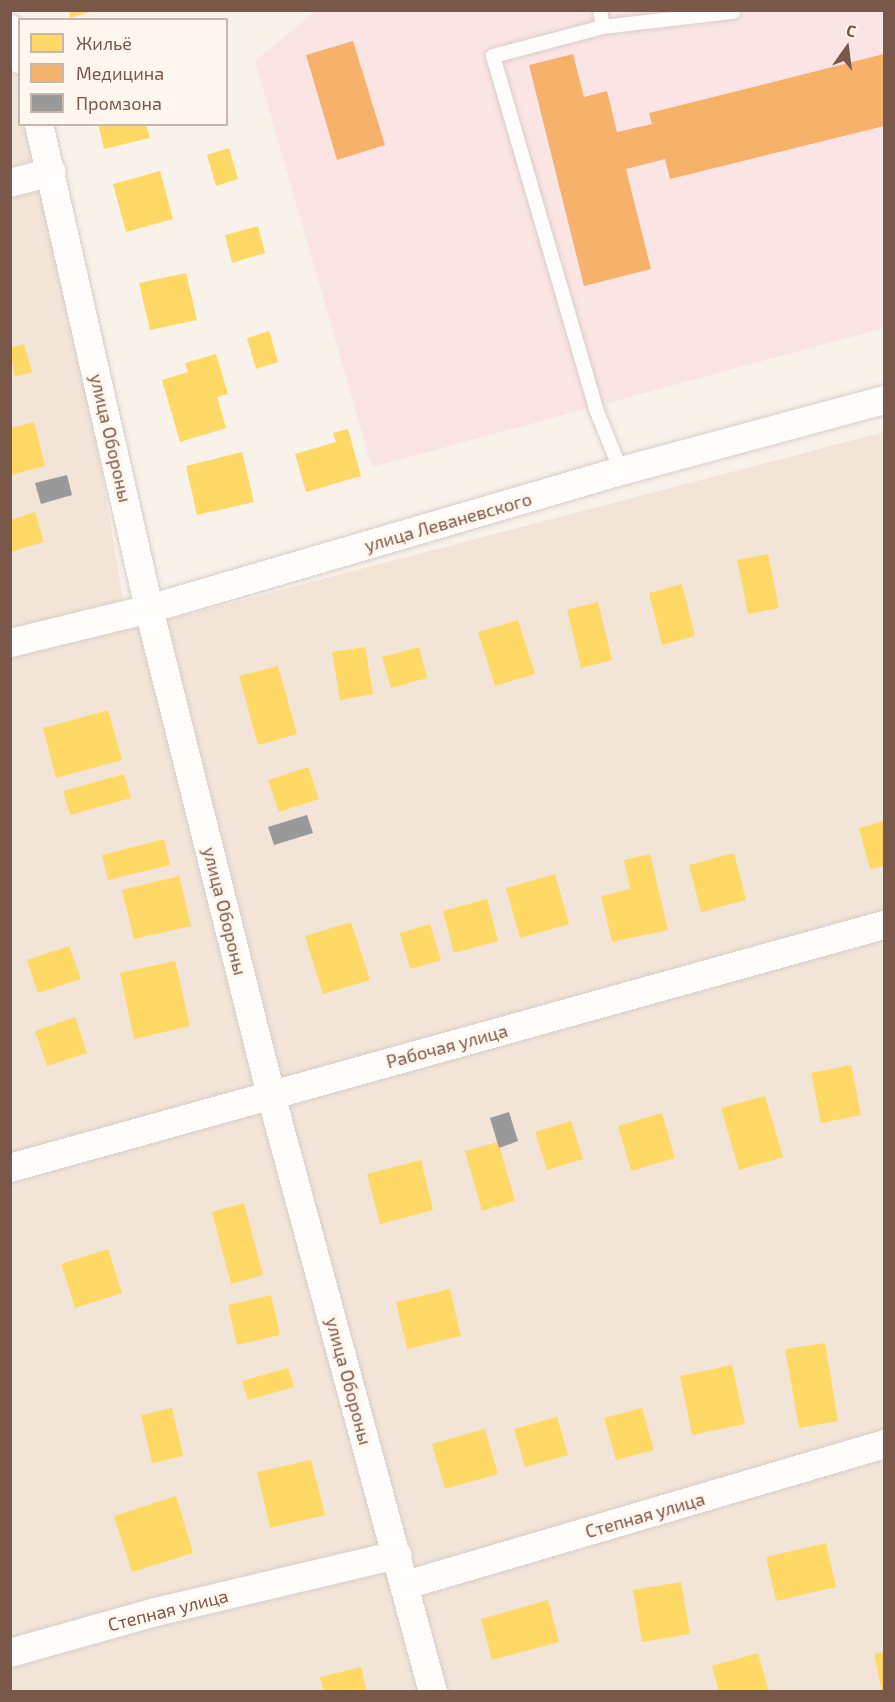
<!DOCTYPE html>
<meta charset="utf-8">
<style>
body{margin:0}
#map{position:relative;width:895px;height:1702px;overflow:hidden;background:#f8f2eb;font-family:"Exo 2",sans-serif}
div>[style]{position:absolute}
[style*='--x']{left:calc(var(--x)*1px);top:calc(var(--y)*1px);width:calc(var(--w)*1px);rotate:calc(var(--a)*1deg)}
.residential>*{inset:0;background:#f2e5d8}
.medical>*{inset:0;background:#fae4e4}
.homes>*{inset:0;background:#ffd966}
.health>*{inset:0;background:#f6b26b}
.industry>*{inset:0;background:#999}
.roads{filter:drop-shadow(0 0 2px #d7cec8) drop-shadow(0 0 2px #d7cec8)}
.service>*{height:14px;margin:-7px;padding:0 7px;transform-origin:7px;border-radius:7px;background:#fefdfc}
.minor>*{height:28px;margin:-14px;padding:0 14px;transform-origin:14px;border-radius:14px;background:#fefdfc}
span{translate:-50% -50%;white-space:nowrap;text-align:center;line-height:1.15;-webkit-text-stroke:6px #fff7ee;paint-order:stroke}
.street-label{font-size:18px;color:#795749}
.frame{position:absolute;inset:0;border:12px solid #795749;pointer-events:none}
.legend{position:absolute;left:18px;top:18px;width:210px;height:108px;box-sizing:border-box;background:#fff7ee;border:2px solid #c9b7ac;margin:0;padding:8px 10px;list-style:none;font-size:18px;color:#795749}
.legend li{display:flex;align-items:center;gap:12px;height:30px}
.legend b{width:30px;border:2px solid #c9b7ac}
.north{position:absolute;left:817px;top:18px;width:60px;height:60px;-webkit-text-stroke:4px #fff7ee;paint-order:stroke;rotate:14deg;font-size:16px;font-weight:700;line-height:24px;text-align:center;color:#795749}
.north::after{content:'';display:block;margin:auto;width:21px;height:27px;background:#795749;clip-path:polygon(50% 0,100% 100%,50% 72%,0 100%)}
</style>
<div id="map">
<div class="residential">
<div style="clip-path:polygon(10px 45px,19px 72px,20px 124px,37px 125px,52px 172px,128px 630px,884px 432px,884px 1691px,11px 1691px)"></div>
</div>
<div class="medical">
<div style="clip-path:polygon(315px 11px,884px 11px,884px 328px,372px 467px,255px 61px)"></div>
</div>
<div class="homes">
<div style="clip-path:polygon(69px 10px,94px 10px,94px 11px,70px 18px)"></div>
<div style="clip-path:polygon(98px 124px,146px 124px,150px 138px,104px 149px)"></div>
<div style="clip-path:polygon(229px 148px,238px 179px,216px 186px,207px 155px)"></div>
<div style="clip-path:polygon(160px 171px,173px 219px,126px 232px,113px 184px)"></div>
<div style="clip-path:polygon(258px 226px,265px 253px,232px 263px,225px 235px)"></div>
<div style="clip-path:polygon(186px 273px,197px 320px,150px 330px,139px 283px)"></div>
<div style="clip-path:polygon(269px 331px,278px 362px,256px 369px,247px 338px)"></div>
<div style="clip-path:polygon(24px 344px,32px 372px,15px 377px,10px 348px)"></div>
<div style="clip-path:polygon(216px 354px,228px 394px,217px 397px,226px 428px,180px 442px,162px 380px,188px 372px,185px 363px)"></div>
<div style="clip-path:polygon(34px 422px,45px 466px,10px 475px,10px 428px)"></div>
<div style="clip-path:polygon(348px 429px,361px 476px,306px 492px,295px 454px,336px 442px,333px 433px)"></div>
<div style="clip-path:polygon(242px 452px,254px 502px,197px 515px,186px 466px)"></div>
<div style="clip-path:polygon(35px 512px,44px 542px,10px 552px,10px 520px)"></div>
<div style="clip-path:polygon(768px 554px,779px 608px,748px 614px,737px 560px)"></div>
<div style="clip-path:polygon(682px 584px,695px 636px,662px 645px,649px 593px)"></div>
<div style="clip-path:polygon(598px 602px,612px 660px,581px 668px,567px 610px)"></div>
<div style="clip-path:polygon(518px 620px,535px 674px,495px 686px,478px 632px)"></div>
<div style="clip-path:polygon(365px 647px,373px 694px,340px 700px,332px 652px)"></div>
<div style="clip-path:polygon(419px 647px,427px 678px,391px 688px,382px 657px)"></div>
<div style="clip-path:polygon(278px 666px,297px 734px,258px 745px,239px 676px)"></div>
<div style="clip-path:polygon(108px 710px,122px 760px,56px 778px,43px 728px)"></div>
<div style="clip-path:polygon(308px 767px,319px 799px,279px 812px,268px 780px)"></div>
<div style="clip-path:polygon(124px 774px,131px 798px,70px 815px,63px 791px)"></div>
<div style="clip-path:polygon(884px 821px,884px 866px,870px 869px,859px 828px)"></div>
<div style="clip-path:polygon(164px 839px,170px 865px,108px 880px,102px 855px)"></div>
<div style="clip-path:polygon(734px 853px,746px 900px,701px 912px,689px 865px)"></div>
<div style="clip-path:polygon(650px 854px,668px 930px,612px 942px,601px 896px,630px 889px,624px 860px)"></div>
<div style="clip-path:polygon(555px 874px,569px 924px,520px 938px,506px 888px)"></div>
<div style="clip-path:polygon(179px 876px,191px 926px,134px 939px,122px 890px)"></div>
<div style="clip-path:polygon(487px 899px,498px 941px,454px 953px,443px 911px)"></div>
<div style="clip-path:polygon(351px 922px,370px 980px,323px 994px,305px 936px)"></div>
<div style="clip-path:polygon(430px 924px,441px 960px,410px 969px,400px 933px)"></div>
<div style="clip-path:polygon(69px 946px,81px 979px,38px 993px,27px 960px)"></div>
<div style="clip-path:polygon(175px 961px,190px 1026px,134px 1039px,120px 973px)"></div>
<div style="clip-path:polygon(75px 1017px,87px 1053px,47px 1066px,35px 1031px)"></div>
<div style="clip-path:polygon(851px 1065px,861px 1115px,821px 1123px,811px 1073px)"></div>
<div style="clip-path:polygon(765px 1096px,783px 1157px,739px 1170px,721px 1108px)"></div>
<div style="clip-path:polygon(662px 1113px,675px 1158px,631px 1171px,618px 1126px)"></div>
<div style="clip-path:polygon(571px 1121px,583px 1159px,547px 1170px,535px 1132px)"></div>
<div style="clip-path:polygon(498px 1142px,515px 1201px,482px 1211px,465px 1151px)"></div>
<div style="clip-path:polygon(421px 1160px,433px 1210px,380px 1224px,367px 1174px)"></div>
<div style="clip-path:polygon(244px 1203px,263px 1275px,231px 1284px,212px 1212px)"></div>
<div style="clip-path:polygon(108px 1249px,122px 1293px,75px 1308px,61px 1264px)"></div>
<div style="clip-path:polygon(450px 1289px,461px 1336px,407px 1349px,396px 1302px)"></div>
<div style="clip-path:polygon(271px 1295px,280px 1335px,237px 1345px,228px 1305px)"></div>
<div style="clip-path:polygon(825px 1343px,838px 1421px,799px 1428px,785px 1349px)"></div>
<div style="clip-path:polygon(732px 1365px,745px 1424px,692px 1435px,680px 1376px)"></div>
<div style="clip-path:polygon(288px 1368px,294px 1387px,248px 1400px,242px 1381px)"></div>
<div style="clip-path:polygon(172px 1408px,183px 1456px,152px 1463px,141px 1415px)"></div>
<div style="clip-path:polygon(642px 1408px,654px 1450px,616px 1460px,604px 1418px)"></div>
<div style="clip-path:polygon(557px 1417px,568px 1455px,525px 1467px,514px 1429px)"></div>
<div style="clip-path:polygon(485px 1429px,498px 1474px,445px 1489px,432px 1444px)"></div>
<div style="clip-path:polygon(311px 1460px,325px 1515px,270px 1528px,257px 1472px)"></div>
<div style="clip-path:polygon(176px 1496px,193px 1553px,132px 1572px,114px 1516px)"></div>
<div style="clip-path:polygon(826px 1543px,836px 1587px,776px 1601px,766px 1557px)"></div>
<div style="clip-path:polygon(681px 1582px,690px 1634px,642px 1642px,633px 1590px)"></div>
<div style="clip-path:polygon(548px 1600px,559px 1642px,492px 1660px,481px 1619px)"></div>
<div style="clip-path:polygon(884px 1652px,884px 1692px,882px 1692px,874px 1654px)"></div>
<div style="clip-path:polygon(758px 1653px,769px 1692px,719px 1692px,712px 1666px)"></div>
<div style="clip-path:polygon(361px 1667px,367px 1692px,324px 1692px,320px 1677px)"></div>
</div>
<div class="health">
<div style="clip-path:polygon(353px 41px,385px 145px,337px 160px,306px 55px)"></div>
<div style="clip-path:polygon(573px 54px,584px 97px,607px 91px,617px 132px,652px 124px,649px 113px,884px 54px,884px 126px,670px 179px,665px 159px,626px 169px,651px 269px,584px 286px,529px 65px)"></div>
</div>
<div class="industry">
<div style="clip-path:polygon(67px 475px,72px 495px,41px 504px,35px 483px)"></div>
<div style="clip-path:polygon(307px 815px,313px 833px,274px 845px,268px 827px)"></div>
<div style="clip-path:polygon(509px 1112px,518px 1141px,499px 1148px,490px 1118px)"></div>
</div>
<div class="roads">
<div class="service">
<div style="--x:600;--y:10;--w:17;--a:80"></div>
<div style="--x:603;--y:27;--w:114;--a:165.2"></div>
<div style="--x:493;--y:56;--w:368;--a:73.7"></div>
<div style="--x:596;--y:409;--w:67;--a:68"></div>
<div style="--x:603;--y:27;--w:131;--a:-6.6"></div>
</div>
<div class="minor">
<div style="--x:10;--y:29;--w:32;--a:72"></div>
<div style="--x:39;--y:124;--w:497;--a:77.2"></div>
<div style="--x:149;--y:609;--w:501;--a:75.91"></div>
<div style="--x:271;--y:1095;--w:619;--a:74.82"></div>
<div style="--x:10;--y:183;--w:43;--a:-14.7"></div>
<div style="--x:10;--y:643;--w:143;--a:-13.7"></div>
<div style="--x:149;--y:609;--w:492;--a:-16.3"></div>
<div style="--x:621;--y:471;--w:272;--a:-15.1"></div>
<div style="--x:10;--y:1168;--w:907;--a:-15.54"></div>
<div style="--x:406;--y:1585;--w:498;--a:-16.4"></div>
<div style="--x:10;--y:1653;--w:152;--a:-15.7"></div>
<div style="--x:156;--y:1612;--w:248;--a:-13.3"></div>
</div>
</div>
<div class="street-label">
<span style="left:111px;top:438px;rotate:77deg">улица Обороны</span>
<span style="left:448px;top:522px;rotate:-16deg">улица Леваневского</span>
<span style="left:225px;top:911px;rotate:76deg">улица Обороны</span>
<span style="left:447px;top:1046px;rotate:-15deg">Рабочая улица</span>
<span style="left:349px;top:1381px;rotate:75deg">улица Обороны</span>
<span style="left:645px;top:1515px;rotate:-16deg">Степная улица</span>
<span style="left:168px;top:1610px;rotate:-14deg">Степная улица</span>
</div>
<div class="frame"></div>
<ul class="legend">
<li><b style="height:16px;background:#ffd966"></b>Жильё</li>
<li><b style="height:16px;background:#f6b26b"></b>Медицина</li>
<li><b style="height:16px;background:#999"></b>Промзона</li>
</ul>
<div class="north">С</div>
</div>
